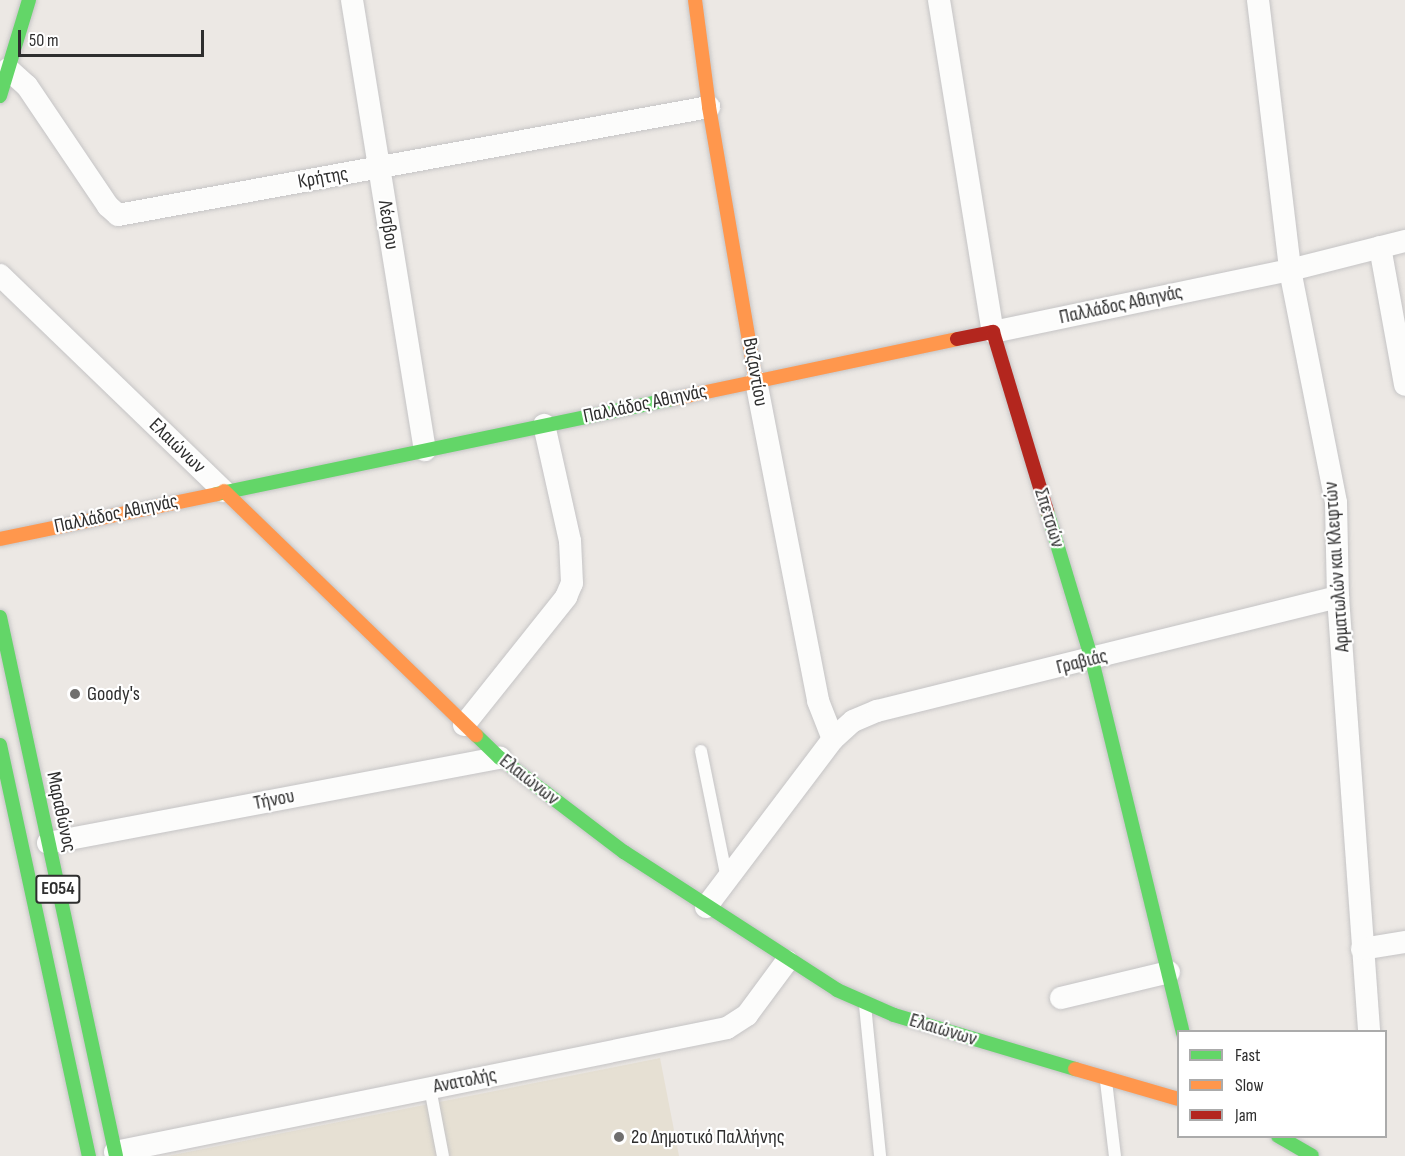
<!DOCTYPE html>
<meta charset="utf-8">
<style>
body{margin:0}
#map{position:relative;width:1405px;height:1156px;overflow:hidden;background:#ece8e4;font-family:"Sofia Sans Condensed",sans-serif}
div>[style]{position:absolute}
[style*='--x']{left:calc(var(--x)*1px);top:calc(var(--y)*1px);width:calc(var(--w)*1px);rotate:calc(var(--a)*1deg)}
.education>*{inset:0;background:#e6e0d3}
.roads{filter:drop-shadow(0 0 2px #c5c4c5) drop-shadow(0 0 2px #c5c4c5)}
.lane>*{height:12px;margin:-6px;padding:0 6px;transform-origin:6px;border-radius:6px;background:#fcfcfb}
.street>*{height:22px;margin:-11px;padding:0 11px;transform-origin:11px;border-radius:11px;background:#fcfcfb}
.fast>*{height:14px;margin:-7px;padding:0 7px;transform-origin:7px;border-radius:7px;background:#63d668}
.slow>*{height:14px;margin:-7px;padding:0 7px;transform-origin:7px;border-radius:7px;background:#ff974d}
.jam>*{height:14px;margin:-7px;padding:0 7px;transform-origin:7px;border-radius:7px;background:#b3261e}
.dots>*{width:16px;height:16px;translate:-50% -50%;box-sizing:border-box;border:3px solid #fff;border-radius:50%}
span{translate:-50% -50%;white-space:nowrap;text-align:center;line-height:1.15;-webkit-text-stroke:4.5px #fff;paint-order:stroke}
.shield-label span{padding:2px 4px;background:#fff;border:2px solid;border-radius:4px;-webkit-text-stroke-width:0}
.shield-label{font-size:18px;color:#2e2e2e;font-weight:700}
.street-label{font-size:20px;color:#2e2e2e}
.poi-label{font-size:20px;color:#2e2e2e}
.left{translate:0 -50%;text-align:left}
.legend{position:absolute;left:1177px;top:1030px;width:210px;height:108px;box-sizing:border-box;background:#fff;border:2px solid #ababab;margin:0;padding:8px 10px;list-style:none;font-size:18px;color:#2e2e2e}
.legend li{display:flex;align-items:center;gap:12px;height:30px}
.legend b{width:30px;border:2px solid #ababab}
.scale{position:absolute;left:18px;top:30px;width:186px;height:27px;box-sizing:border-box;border:3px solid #2e2e2e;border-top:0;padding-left:8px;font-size:18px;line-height:21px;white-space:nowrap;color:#2e2e2e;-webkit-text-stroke:4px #fff;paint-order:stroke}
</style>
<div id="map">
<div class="education">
<div style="clip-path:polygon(660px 1058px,679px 1156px,168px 1156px)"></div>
</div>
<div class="roads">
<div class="lane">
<div style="--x:701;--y:751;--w:131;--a:78.5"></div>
<div style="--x:865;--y:1005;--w:152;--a:84.3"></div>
<div style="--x:1106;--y:1081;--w:76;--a:83.2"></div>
<div style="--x:430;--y:1088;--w:69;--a:79.2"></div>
</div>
<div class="street">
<div style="--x:352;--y:0;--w:456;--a:80.8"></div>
<div style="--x:939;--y:0;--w:336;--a:80.8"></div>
<div style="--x:993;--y:332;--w:303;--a:-11.8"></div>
<div style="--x:1290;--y:270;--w:119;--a:-14.2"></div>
<div style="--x:1258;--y:0;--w:272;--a:83.2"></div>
<div style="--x:1290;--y:270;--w:237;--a:78.8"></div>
<div style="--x:1336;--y:503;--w:94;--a:88.8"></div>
<div style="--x:1338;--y:597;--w:436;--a:85.9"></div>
<div style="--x:8;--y:69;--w:25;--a:42"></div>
<div style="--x:27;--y:86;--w:145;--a:56"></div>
<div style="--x:108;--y:206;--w:13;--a:42"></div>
<div style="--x:118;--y:215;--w:601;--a:-10.36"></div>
<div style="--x:1380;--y:247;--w:140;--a:79.7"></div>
<div style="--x:0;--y:275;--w:311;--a:44"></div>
<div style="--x:756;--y:381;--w:326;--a:79"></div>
<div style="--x:818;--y:701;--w:41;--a:68.5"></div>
<div style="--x:464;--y:725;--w:164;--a:-51.4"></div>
<div style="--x:566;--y:597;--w:15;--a:-67"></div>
<div style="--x:572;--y:583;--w:42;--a:-92.7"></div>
<div style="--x:570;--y:541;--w:119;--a:-102.6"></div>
<div style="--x:48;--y:843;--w:460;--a:-10.7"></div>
<div style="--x:706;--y:907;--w:211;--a:-52.9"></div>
<div style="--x:833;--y:739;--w:27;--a:-42"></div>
<div style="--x:853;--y:721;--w:26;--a:-23"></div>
<div style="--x:877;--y:711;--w:475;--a:-13.9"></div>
<div style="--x:1362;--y:949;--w:44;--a:-9.2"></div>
<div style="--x:1061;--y:998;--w:111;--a:-13.5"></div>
<div style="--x:115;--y:1152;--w:624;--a:-11.45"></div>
<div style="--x:727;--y:1028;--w:24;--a:-33"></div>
<div style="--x:747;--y:1015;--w:67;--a:-53.5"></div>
</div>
<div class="fast">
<div style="--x:0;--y:96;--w:100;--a:-73.2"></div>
<div style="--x:217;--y:494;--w:466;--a:-11.8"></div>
<div style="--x:1047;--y:511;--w:156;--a:73.2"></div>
<div style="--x:1092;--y:660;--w:383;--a:76.3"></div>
<div style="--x:0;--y:617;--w:551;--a:77.85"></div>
<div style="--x:476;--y:735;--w:33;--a:44"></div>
<div style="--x:500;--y:758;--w:156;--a:37.2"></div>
<div style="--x:624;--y:852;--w:254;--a:32.9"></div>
<div style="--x:837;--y:990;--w:62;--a:23.7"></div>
<div style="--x:894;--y:1015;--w:189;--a:16.6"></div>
<div style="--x:0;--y:745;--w:421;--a:77.8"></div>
<div style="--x:1278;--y:1136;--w:39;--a:30"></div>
</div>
<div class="slow">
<div style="--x:695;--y:0;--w:108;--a:82.5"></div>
<div style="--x:709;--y:107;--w:278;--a:80.3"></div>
<div style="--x:673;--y:399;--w:290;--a:-11.9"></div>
<div style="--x:224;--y:491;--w:351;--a:44.1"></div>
<div style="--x:0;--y:539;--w:222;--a:-11.7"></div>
<div style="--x:1075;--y:1069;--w:107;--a:16.2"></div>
</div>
<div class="jam">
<div style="--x:957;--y:339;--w:37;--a:-11"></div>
<div style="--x:993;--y:332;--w:187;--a:73.2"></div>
</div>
</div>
<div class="dots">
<div style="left:75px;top:694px;background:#706f6e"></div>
<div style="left:619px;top:1137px;background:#706f6e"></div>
</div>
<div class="shield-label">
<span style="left:58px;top:889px">ΕΟ54</span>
</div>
<div class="street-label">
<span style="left:323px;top:178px;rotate:-10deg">Κρήτης</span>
<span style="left:388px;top:225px;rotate:81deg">Λέσβου</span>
<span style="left:1121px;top:305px;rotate:-12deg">Παλλάδος Αθιηνάς</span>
<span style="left:755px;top:372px;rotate:80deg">Βυζαντίου</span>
<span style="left:645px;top:404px;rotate:-12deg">Παλλάδος Αθιηνάς</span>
<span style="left:177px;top:446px;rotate:44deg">Ελαιώνων</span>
<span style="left:116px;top:514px;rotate:-12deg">Παλλάδος Αθιηνάς</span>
<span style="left:1049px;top:518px;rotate:73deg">Σπετσών</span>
<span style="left:1337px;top:567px;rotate:-94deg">Αρματωλών και Κλεφτών</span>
<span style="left:1082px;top:662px;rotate:-14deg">Γραβιάς</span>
<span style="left:529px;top:780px;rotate:38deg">Ελαιώνων</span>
<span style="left:274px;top:800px;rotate:-11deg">Τήνου</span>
<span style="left:61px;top:812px;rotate:78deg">Μαραθώνος</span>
<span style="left:943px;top:1030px;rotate:17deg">Ελαιώνων</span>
<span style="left:465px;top:1081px;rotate:-11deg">Ανατολής</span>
</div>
<div class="poi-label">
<span class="left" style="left:87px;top:694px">Goody's</span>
<span class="left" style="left:631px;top:1137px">2ο Δημοτικό Παλλήνης</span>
</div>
<ul class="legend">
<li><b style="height:8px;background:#63d668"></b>Fast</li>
<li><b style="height:8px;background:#ff974d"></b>Slow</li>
<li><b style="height:8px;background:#b3261e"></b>Jam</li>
</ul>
<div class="scale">50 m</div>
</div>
